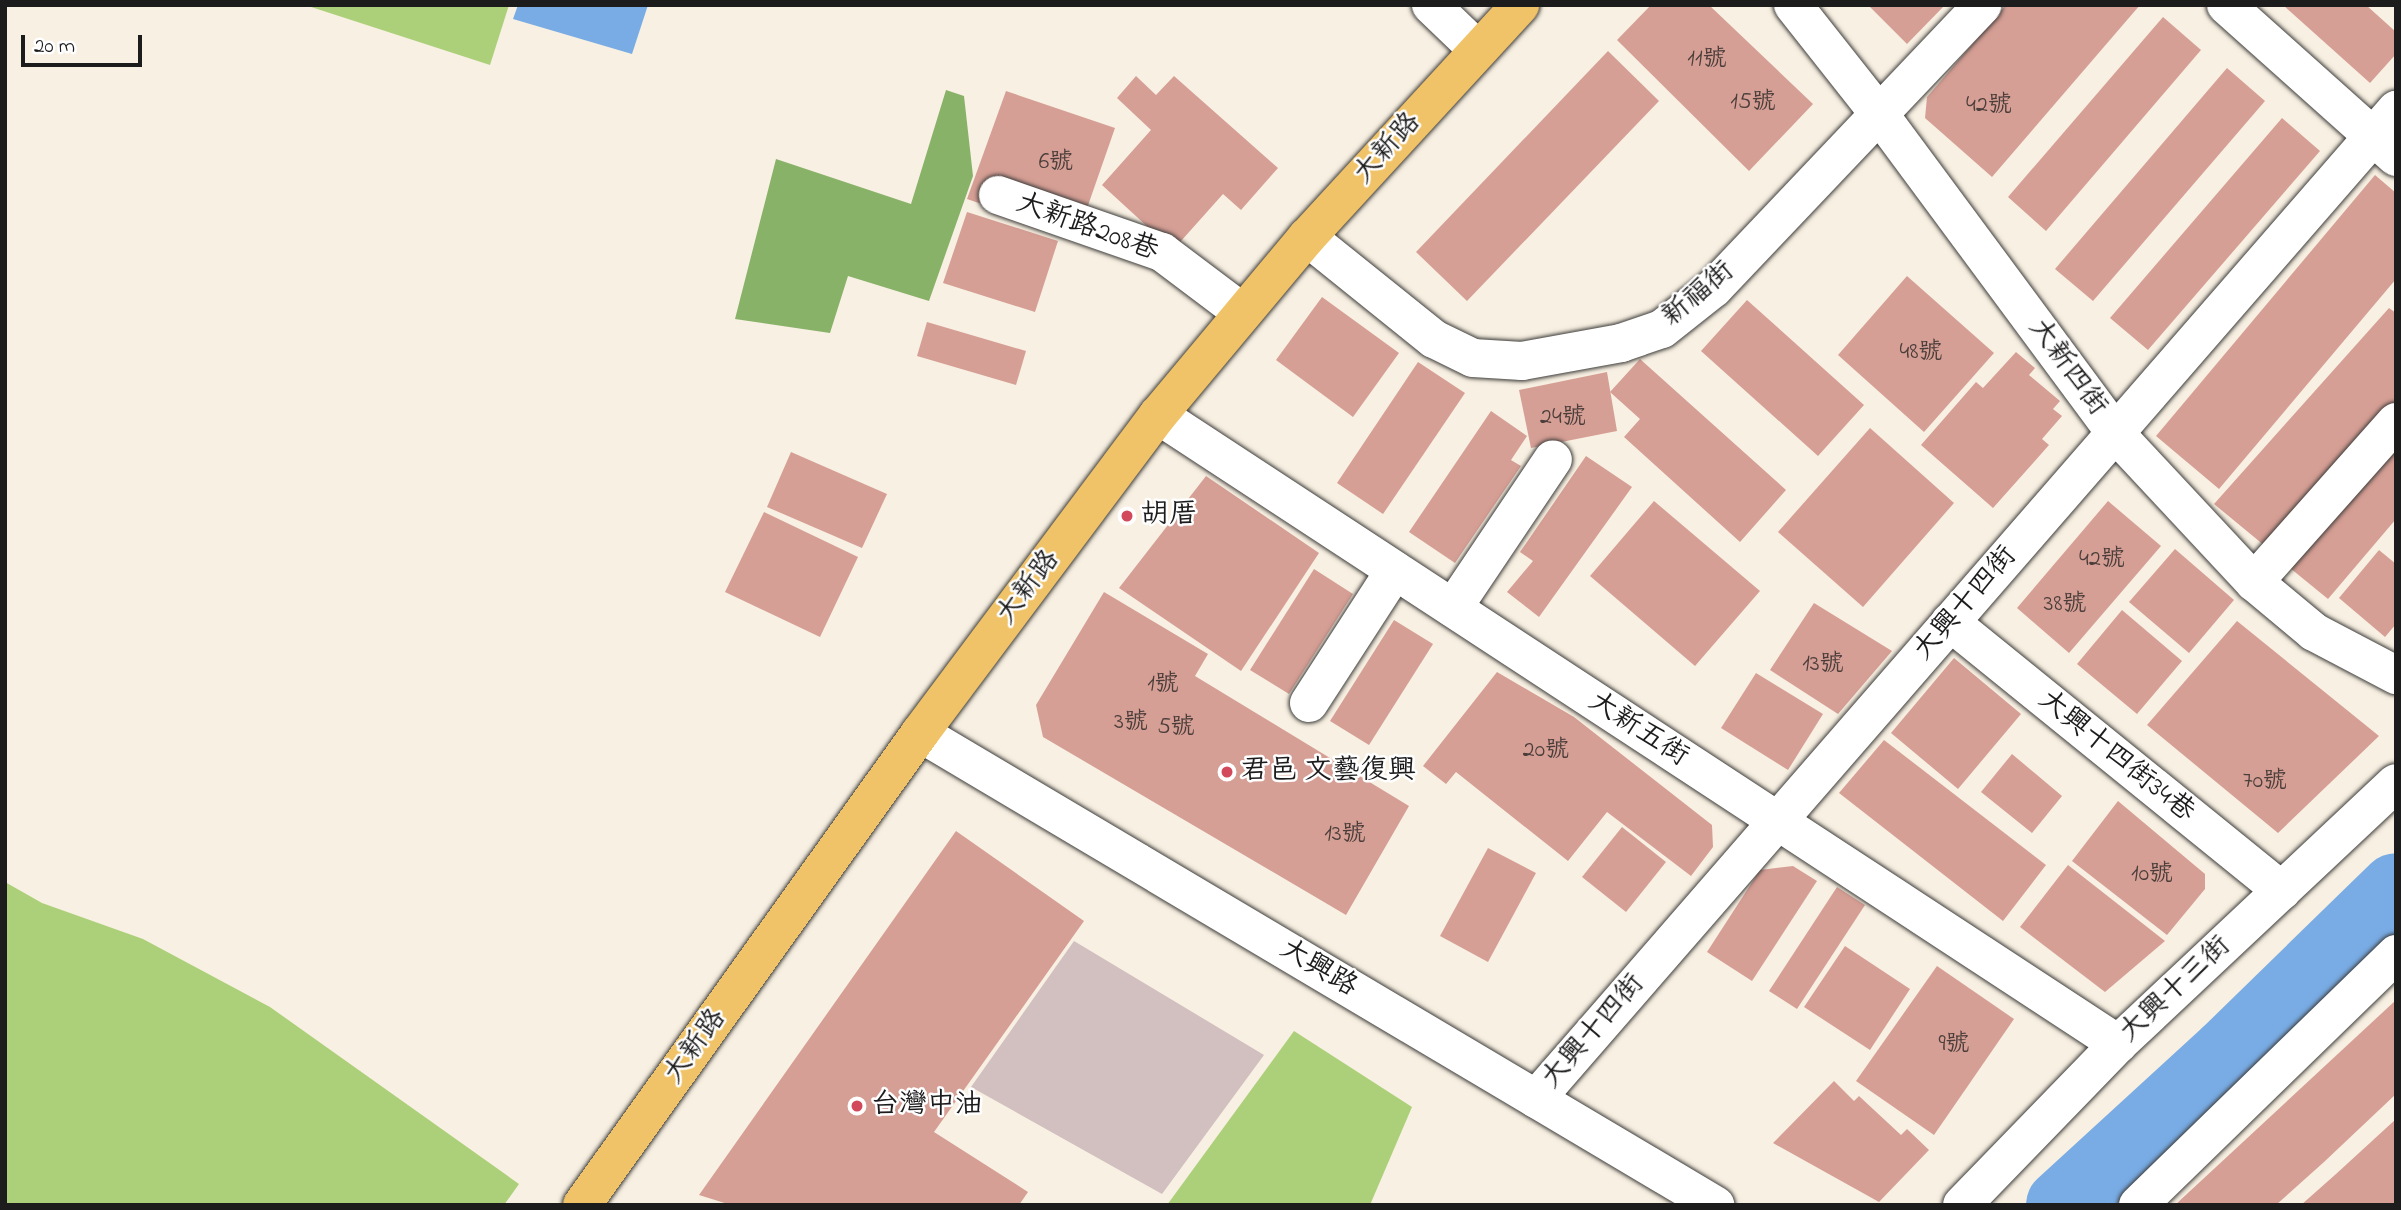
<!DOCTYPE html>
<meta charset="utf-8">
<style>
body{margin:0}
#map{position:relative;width:2401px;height:1210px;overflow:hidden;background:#f8f0e2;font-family:"Indie Flower","LXGW WenKai TC",sans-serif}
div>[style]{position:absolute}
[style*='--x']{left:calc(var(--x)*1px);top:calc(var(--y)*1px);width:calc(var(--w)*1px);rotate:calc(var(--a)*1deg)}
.industrial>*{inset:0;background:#d2bfc0}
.green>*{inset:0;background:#acd079}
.forest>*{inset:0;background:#89b269}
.water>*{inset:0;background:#79ace5}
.river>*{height:72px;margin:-36px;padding:0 36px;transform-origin:36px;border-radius:36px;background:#79ace5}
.building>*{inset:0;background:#d69f95}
.roads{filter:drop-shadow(0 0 2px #3d3c3a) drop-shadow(0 0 2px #3d3c3a)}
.minor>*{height:38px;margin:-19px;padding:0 19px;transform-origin:19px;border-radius:19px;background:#fff}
.major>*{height:38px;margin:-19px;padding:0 19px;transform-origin:19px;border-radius:19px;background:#f0c369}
.dots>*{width:19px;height:19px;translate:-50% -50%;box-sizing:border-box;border:4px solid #fff;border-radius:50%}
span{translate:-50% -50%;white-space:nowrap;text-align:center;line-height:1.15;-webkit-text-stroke:5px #fff;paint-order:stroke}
.number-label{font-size:24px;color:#4a3d3a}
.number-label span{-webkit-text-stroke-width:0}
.street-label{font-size:28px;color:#1c1c1c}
.poi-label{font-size:28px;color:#1c1c1c}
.left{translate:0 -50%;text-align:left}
.frame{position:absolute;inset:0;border:7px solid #1c1c1c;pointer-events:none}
.scale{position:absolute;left:21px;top:35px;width:121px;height:32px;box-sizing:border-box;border:4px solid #1c1c1c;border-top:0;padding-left:9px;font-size:21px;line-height:24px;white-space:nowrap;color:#1c1c1c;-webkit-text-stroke:5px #fff;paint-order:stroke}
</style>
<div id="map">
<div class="industrial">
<div style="clip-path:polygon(1074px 941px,1264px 1055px,1162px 1194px,971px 1087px)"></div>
</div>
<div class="green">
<div style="clip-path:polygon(305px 5px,509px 5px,490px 65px)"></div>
<div style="clip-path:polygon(5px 882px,42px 903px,143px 939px,270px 1007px,519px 1184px,504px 1205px,5px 1205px)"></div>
<div style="clip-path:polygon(1294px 1031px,1412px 1107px,1370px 1205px,1167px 1205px)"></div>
</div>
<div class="forest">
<div style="clip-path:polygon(946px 90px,964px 96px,973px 176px,929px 301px,848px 276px,830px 333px,735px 319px,776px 159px,911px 204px)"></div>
</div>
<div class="water">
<div style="clip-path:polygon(518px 5px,648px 5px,632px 54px,513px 19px)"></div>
</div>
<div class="river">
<div style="--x:2062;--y:1205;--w:224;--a:-42.5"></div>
<div style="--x:2227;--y:1054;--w:236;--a:-44.3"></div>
</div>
<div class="building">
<div style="clip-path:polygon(1651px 5px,1709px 5px,1813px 104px,1749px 171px,1617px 40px)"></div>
<div style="clip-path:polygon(1868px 5px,1945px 5px,1907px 44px)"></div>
<div style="clip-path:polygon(2006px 5px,2140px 5px,1992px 177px,1925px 118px,1927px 97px)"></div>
<div style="clip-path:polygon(2283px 5px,2366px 5px,2396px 32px,2396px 54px,2370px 83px)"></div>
<div style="clip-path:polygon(2163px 17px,2201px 50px,2046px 231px,2008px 197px)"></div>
<div style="clip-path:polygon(1608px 51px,1659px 101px,1467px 301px,1416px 252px)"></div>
<div style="clip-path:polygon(2227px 68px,2265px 101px,2093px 301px,2055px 269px)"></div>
<div style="clip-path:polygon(1136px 76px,1156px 95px,1174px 76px,1278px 168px,1241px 210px,1223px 194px,1173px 250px,1102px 185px,1151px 130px,1117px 98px)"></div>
<div style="clip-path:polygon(1006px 91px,1115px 128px,1077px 237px,967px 199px)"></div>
<div style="clip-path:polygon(2282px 118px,2320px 151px,2148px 350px,2110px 318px)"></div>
<div style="clip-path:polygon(2375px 175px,2396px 193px,2396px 279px,2219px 489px,2156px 436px)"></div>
<div style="clip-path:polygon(967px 212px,1058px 241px,1035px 312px,943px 283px)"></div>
<div style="clip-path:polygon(1907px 276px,1994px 353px,1924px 432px,1838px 355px)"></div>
<div style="clip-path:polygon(1322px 297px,1399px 353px,1353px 417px,1276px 360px)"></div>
<div style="clip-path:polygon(1747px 300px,1864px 405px,1818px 456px,1701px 351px)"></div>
<div style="clip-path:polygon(2389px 308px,2396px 313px,2396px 403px,2265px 546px,2214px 504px)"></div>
<div style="clip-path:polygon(927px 322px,1026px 351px,1016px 385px,917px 356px)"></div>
<div style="clip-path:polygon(2016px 352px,2035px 368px,2029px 375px,2060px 401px,2053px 409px,2062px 416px,2042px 439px,2049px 445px,1993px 508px,1921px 445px,1976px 382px,1983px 388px)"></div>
<div style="clip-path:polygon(1640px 359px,1786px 490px,1740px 542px,1624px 437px,1640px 419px,1610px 392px)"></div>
<div style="clip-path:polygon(1418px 362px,1465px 393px,1383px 514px,1337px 483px)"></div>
<div style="clip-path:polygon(1607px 372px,1617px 431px,1531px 448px,1519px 390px)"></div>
<div style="clip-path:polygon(1491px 411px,1527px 436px,1511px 460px,1521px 466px,1455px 563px,1409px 532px)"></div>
<div style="clip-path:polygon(1870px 428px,1954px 503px,1863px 607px,1778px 532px)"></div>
<div style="clip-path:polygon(2396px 444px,2396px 519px,2328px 599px,2290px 568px)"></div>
<div style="clip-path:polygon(791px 452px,887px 494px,862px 548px,767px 507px)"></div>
<div style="clip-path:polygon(1586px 456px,1632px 487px,1539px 617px,1507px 592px,1533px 561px,1520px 552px)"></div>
<div style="clip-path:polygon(1206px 476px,1319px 553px,1241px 671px,1119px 588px)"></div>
<div style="clip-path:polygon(1654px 501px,1760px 591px,1695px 666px,1590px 576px)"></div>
<div style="clip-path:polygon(2108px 501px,2161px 546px,2069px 653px,2017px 608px)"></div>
<div style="clip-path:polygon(764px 512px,858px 557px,820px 637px,725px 592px)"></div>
<div style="clip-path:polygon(2175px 549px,2234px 600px,2189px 653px,2129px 602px)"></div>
<div style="clip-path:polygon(2379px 550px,2396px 564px,2396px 624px,2385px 637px,2339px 598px)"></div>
<div style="clip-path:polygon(1314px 569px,1353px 594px,1289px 694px,1250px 670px)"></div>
<div style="clip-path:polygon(1104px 592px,1208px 654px,1195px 676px,1409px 806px,1346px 915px,1043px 737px,1036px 705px)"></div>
<div style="clip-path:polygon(1814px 603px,1892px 651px,1838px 714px,1770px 670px)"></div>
<div style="clip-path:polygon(2122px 610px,2182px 661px,2137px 714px,2077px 664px)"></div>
<div style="clip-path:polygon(1394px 620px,1433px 644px,1369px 745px,1330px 721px)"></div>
<div style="clip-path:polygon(2237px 621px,2379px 736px,2278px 833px,2147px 725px)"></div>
<div style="clip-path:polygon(1954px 658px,2021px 714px,1958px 789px,1891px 733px)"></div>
<div style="clip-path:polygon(1497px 672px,1574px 717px,1712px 825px,1713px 847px,1691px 876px,1607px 812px,1568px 861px,1456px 772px,1446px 784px,1423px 766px)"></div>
<div style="clip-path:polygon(1756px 673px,1823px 714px,1788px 770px,1721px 728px)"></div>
<div style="clip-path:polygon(1884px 740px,2046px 865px,2003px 921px,1839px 793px)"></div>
<div style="clip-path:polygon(2012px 754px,2062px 796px,2032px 833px,1981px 792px)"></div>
<div style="clip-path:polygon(2118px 801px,2205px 874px,2205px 889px,2167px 935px,2072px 861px)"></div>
<div style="clip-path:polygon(1622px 827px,1666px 862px,1626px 912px,1582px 877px)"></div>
<div style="clip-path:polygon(956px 831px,1084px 921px,934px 1132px,1028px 1192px,1019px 1205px,731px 1205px,699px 1195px)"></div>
<div style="clip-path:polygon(1488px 848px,1536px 873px,1488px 962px,1440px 936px)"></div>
<div style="clip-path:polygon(2068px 865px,2165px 941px,2105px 992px,2020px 927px)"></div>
<div style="clip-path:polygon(1793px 866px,1817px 881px,1752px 981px,1707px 952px,1760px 870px)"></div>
<div style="clip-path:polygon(1837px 887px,1865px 905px,1797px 1009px,1769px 991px)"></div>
<div style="clip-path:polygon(1845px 946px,1910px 989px,1870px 1050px,1804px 1007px)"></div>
<div style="clip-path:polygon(1937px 966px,2014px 1019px,1934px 1135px,1856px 1081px)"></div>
<div style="clip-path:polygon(2396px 1000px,2396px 1094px,2324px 1162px,2276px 1205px,2175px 1205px)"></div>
<div style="clip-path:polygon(1834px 1081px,1854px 1101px,1859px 1096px,1901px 1135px,1907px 1129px,1929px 1150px,1879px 1202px,1773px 1143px)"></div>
<div style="clip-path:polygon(2396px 1119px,2396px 1205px,2301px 1205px,2336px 1174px)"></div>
</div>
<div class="roads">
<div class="minor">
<div style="--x:1431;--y:5;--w:65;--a:43.8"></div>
<div style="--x:1793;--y:5;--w:140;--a:51.7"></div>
<div style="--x:1880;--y:115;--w:395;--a:53.5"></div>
<div style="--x:2115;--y:433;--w:204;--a:47"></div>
<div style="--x:2254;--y:582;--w:78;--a:39.8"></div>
<div style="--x:2314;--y:632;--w:93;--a:27.7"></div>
<div style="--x:2226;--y:5;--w:228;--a:41.8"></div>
<div style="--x:998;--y:195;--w:174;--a:19.2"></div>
<div style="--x:1162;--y:252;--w:101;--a:37"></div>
<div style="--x:1307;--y:237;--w:163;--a:38.8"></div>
<div style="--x:1434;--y:339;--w:43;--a:26"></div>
<div style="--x:1473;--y:358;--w:49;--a:3.5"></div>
<div style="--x:1522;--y:361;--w:101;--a:-10.3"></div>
<div style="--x:1621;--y:343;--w:43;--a:-18.9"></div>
<div style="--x:1662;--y:329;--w:66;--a:-38.3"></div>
<div style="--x:1714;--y:288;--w:390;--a:-46.5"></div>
<div style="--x:1158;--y:415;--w:1148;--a:33.23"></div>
<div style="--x:2254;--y:582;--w:214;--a:-48.4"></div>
<div style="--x:1453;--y:608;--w:179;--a:-56.1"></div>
<div style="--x:1950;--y:622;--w:427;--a:39"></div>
<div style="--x:1309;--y:703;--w:158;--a:-57.1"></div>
<div style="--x:920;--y:733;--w:925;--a:30.7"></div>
<div style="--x:1536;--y:1099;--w:1311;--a:-48.99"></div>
<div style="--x:1962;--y:1205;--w:224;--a:-45.9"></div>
<div style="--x:2118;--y:1044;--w:381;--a:-43.2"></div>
<div style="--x:2138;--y:1205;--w:360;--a:-44.2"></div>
</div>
<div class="major">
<div style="--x:582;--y:1205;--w:581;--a:-54.39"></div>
<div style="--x:920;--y:733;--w:397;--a:-53.2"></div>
<div style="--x:1158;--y:415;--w:232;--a:-50.1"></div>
<div style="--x:1307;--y:237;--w:315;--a:-47.4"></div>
</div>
</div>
<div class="dots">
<div style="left:1127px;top:516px;background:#d1495b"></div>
<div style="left:1227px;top:772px;background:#d1495b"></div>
<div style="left:857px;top:1106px;background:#d1495b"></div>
</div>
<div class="number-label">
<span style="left:1707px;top:60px">11號</span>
<span style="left:1753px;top:103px">15號</span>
<span style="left:1989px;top:106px">42號</span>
<span style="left:1056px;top:163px">6號</span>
<span style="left:1921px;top:353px">48號</span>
<span style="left:1563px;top:418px">24號</span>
<span style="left:2102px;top:560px">42號</span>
<span style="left:2065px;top:605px">38號</span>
<span style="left:1823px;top:665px">13號</span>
<span style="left:1163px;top:685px">1號</span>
<span style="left:1131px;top:723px">3號</span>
<span style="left:1176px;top:728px">5號</span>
<span style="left:1546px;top:751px">20號</span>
<span style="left:2265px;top:782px">70號</span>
<span style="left:1345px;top:835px">13號</span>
<span style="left:2152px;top:875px">10號</span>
<span style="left:1954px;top:1045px">9號</span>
</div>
<div class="street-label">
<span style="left:1388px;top:149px;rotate:-48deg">大新路</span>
<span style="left:1087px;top:228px;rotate:20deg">大新路208巷</span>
<span style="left:1699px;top:295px;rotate:-40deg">新福街</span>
<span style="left:2067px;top:368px;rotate:54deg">大新四街</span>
<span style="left:1029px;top:588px;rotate:-53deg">大新路</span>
<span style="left:1966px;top:604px;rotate:-49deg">大興十四街</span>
<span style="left:1638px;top:730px;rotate:33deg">大新五街</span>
<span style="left:2116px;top:757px;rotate:39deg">大興十四街34巷</span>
<span style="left:1318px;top:969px;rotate:31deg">大興路</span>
<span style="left:2176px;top:990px;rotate:-43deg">大興十三街</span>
<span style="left:1594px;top:1032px;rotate:-49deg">大興十四街</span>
<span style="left:696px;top:1047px;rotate:-54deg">大新路</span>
</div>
<div class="poi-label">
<span class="left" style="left:1141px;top:516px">胡厝</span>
<span class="left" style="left:1241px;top:772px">君邑 文藝復興</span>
<span class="left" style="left:871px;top:1106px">台灣中油</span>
</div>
<div class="frame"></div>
<div class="scale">20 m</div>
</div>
